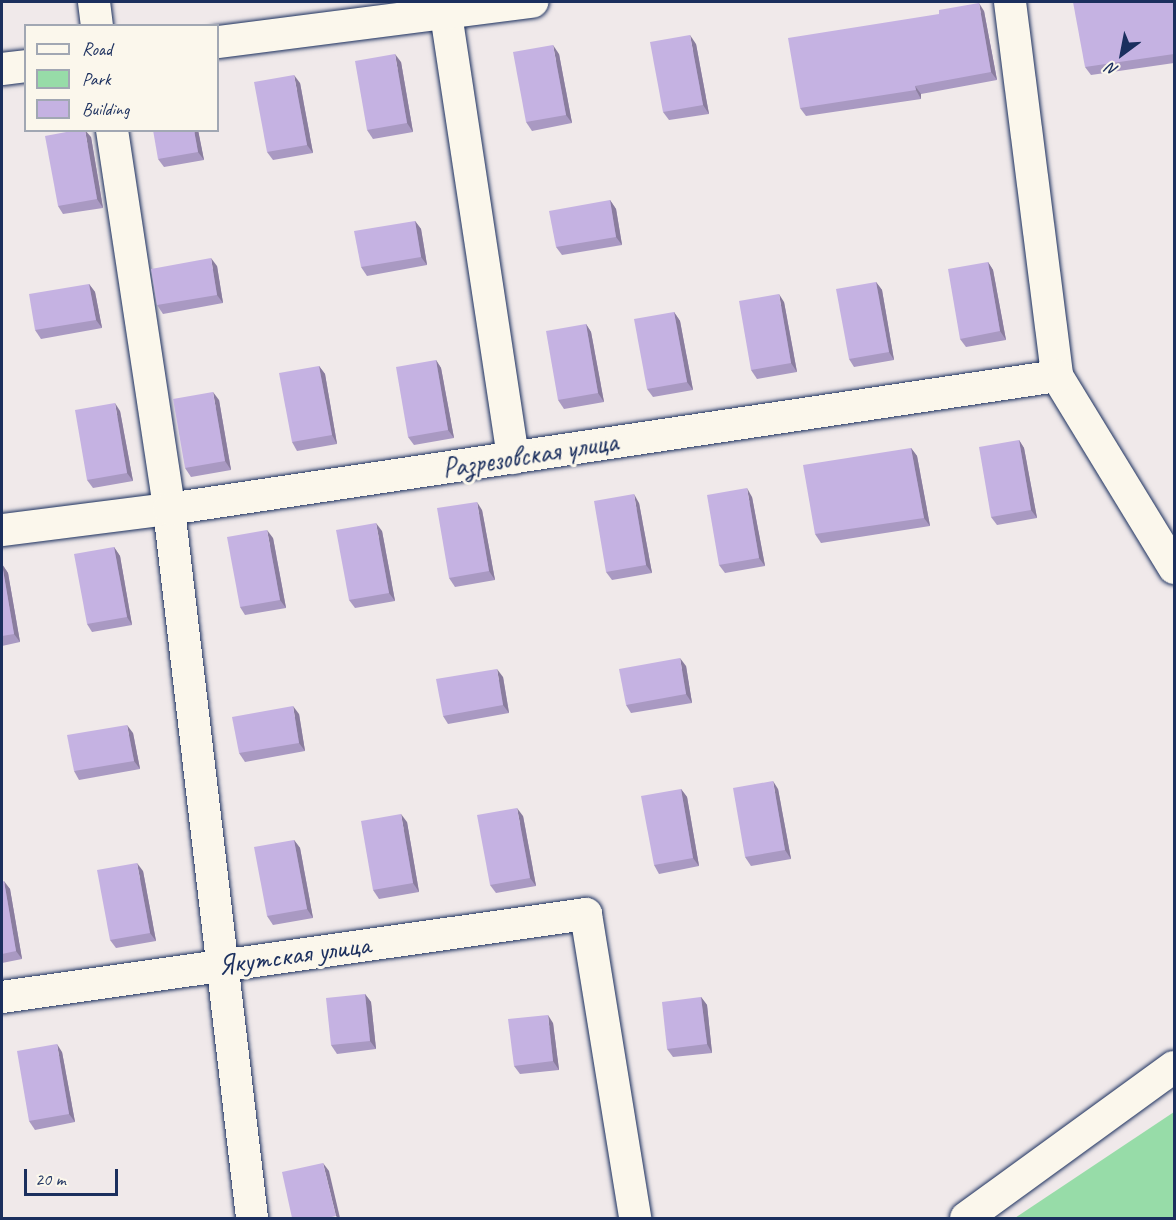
<!DOCTYPE html>
<meta charset="utf-8">
<style>
body{margin:0}
#map{position:relative;width:1176px;height:1220px;overflow:hidden;background:#f0e9ea;font-family:Caveat,sans-serif}
div>[style]{position:absolute}
[style*='--x']{left:calc(var(--x)*1px);top:calc(var(--y)*1px);width:calc(var(--w)*1px);rotate:calc(var(--a)*1deg)}
.green>*{inset:0;background:#97dca8}
.roads{filter:drop-shadow(0 0 2px #1b2f5e) drop-shadow(0 0 2px #1b2f5e)}
.minor>*{height:32px;margin:-16px;padding:0 16px;transform-origin:16px;border-radius:16px;background:#fbf7ec}
.wall>*{inset:0;background:#a999c2}
.shaded-wall>*{inset:0;background:#8a7d9e}
.building>*{inset:0;background:#c5b2e2}
span{translate:-50% -50%;white-space:nowrap;text-align:center;line-height:1.15;-webkit-text-stroke:6px #fbf7ec;paint-order:stroke}
.street-label{font-size:28px;color:#1b2f5e}
.frame{position:absolute;inset:0;border:3px solid #1b2f5e;pointer-events:none}
.legend{position:absolute;left:24px;top:24px;width:195px;height:108px;box-sizing:border-box;background:#fbf7ec;border:2px solid #a1a7b3;margin:0;padding:8px 10px;list-style:none;font-size:18px;color:#1b2f5e}
.legend li{display:flex;align-items:center;gap:12px;height:30px}
.legend b{width:30px;border:2px solid #a1a7b3}
.north{position:absolute;left:1092px;top:24px;width:60px;height:60px;-webkit-text-stroke:4px #fbf7ec;paint-order:stroke;rotate:212deg;font-size:16px;font-weight:700;line-height:24px;text-align:center;color:#1b2f5e}
.north::after{content:'';display:block;margin:auto;width:21px;height:27px;background:#1b2f5e;clip-path:polygon(50% 0,100% 100%,50% 72%,0 100%)}
.scale{position:absolute;left:24px;top:1169px;width:94px;height:27px;box-sizing:border-box;border:3px solid #1b2f5e;border-top:0;padding-left:8px;font-size:18px;line-height:21px;white-space:nowrap;color:#1b2f5e;-webkit-text-stroke:4px #fbf7ec;paint-order:stroke}
</style>
<div id="map">
<div class="green">
<div style="clip-path:polygon(1174px 1112px,1174px 1218px,1015px 1218px)"></div>
</div>
<div class="roads">
<div class="minor">
<div style="--x:94;--y:2;--w:24;--a:83"></div>
<div style="--x:1010;--y:2;--w:377;--a:82.8"></div>
<div style="--x:1057;--y:376;--w:225;--a:58.6"></div>
<div style="--x:446;--y:14;--w:449;--a:81.4"></div>
<div style="--x:218;--y:42;--w:317;--a:-7.3"></div>
<div style="--x:2;--y:69;--w:24;--a:-7"></div>
<div style="--x:112;--y:130;--w:383;--a:81.4"></div>
<div style="--x:169;--y:509;--w:714;--a:83.32"></div>
<div style="--x:2;--y:530;--w:168;--a:-7.2"></div>
<div style="--x:169;--y:509;--w:898;--a:-8.52"></div>
<div style="--x:2;--y:997;--w:590;--a:-8.09"></div>
<div style="--x:586;--y:914;--w:308;--a:80.8"></div>
<div style="--x:966;--y:1218;--w:257;--a:-36"></div>
</div>
</div>
<div class="wall">
<div style="clip-path:polygon(1174px 2px,1174px 63px,1091px 75px,1085px 67px)"></div>
<div style="clip-path:polygon(984px 11px,997px 80px,921px 94px,921px 99px,806px 116px,800px 108px)"></div>
<div style="clip-path:polygon(696px 44px,709px 114px,669px 120px,663px 112px)"></div>
<div style="clip-path:polygon(559px 54px,572px 123px,532px 131px,526px 122px)"></div>
<div style="clip-path:polygon(401px 62px,413px 132px,373px 139px,367px 130px)"></div>
<div style="clip-path:polygon(300px 83px,313px 153px,273px 160px,267px 152px)"></div>
<div style="clip-path:polygon(198px 130px,204px 160px,164px 167px,158px 159px)"></div>
<div style="clip-path:polygon(91px 137px,103px 208px,63px 214px,58px 206px)"></div>
<div style="clip-path:polygon(610px 200px,616px 209px,622px 245px,562px 255px,556px 247px)"></div>
<div style="clip-path:polygon(415px 221px,421px 229px,427px 265px,367px 276px,361px 267px)"></div>
<div style="clip-path:polygon(988px 262px,993px 270px,1006px 340px,966px 347px,960px 339px)"></div>
<div style="clip-path:polygon(217px 266px,223px 303px,163px 314px,157px 305px)"></div>
<div style="clip-path:polygon(876px 282px,882px 290px,894px 360px,854px 367px,849px 359px)"></div>
<div style="clip-path:polygon(89px 284px,95px 292px,102px 328px,41px 339px,35px 330px)"></div>
<div style="clip-path:polygon(784px 302px,797px 372px,757px 379px,751px 370px)"></div>
<div style="clip-path:polygon(674px 312px,680px 321px,693px 390px,653px 397px,647px 389px)"></div>
<div style="clip-path:polygon(586px 324px,591px 332px,604px 402px,564px 409px,558px 400px)"></div>
<div style="clip-path:polygon(436px 360px,441px 368px,454px 438px,414px 445px,408px 437px)"></div>
<div style="clip-path:polygon(319px 366px,325px 374px,337px 444px,297px 451px,292px 442px)"></div>
<div style="clip-path:polygon(219px 400px,231px 470px,191px 477px,185px 468px)"></div>
<div style="clip-path:polygon(120px 411px,133px 481px,93px 488px,87px 480px)"></div>
<div style="clip-path:polygon(1019px 440px,1024px 448px,1037px 518px,997px 525px,991px 517px)"></div>
<div style="clip-path:polygon(911px 448px,917px 456px,930px 526px,821px 543px,815px 534px)"></div>
<div style="clip-path:polygon(752px 497px,765px 566px,725px 573px,719px 565px)"></div>
<div style="clip-path:polygon(639px 503px,652px 573px,612px 580px,606px 572px)"></div>
<div style="clip-path:polygon(482px 510px,495px 580px,455px 587px,449px 578px)"></div>
<div style="clip-path:polygon(382px 531px,395px 601px,355px 608px,349px 600px)"></div>
<div style="clip-path:polygon(273px 538px,286px 608px,245px 615px,240px 607px)"></div>
<div style="clip-path:polygon(114px 547px,120px 556px,132px 625px,92px 632px,87px 624px)"></div>
<div style="clip-path:polygon(2px 564px,8px 573px,20px 642px,2px 646px)"></div>
<div style="clip-path:polygon(686px 666px,692px 703px,631px 713px,626px 705px)"></div>
<div style="clip-path:polygon(503px 677px,509px 713px,448px 724px,443px 716px)"></div>
<div style="clip-path:polygon(299px 714px,305px 751px,245px 762px,239px 753px)"></div>
<div style="clip-path:polygon(133px 733px,140px 769px,79px 780px,74px 771px)"></div>
<div style="clip-path:polygon(681px 789px,687px 797px,699px 866px,659px 874px,654px 865px)"></div>
<div style="clip-path:polygon(778px 789px,791px 859px,751px 866px,745px 857px)"></div>
<div style="clip-path:polygon(523px 816px,536px 886px,496px 893px,490px 885px)"></div>
<div style="clip-path:polygon(407px 822px,419px 892px,379px 899px,373px 890px)"></div>
<div style="clip-path:polygon(294px 840px,300px 848px,313px 918px,273px 925px,267px 916px)"></div>
<div style="clip-path:polygon(143px 871px,156px 941px,116px 948px,110px 940px)"></div>
<div style="clip-path:polygon(2px 882px,10px 889px,22px 959px,2px 963px)"></div>
<div style="clip-path:polygon(365px 994px,371px 1002px,376px 1049px,337px 1054px,331px 1045px)"></div>
<div style="clip-path:polygon(701px 997px,707px 1005px,712px 1053px,673px 1057px,667px 1049px)"></div>
<div style="clip-path:polygon(553px 1023px,559px 1070px,520px 1074px,514px 1066px)"></div>
<div style="clip-path:polygon(62px 1052px,75px 1122px,35px 1130px,29px 1121px)"></div>
</div>
<div class="shaded-wall">
<div style="clip-path:polygon(979px 3px,984px 11px,997px 80px,991px 72px)"></div>
<div style="clip-path:polygon(690px 35px,696px 44px,709px 114px,703px 105px)"></div>
<div style="clip-path:polygon(553px 45px,559px 54px,572px 123px,566px 115px)"></div>
<div style="clip-path:polygon(395px 54px,401px 62px,413px 132px,407px 123px)"></div>
<div style="clip-path:polygon(294px 75px,300px 83px,313px 153px,307px 145px)"></div>
<div style="clip-path:polygon(915px 86px,921px 94px,921px 99px,916px 90px)"></div>
<div style="clip-path:polygon(85px 130px,91px 137px,103px 208px,97px 199px)"></div>
<div style="clip-path:polygon(194px 130px,198px 130px,204px 160px,198px 152px)"></div>
<div style="clip-path:polygon(610px 200px,616px 209px,622px 245px,616px 237px)"></div>
<div style="clip-path:polygon(415px 221px,421px 229px,427px 265px,421px 257px)"></div>
<div style="clip-path:polygon(211px 258px,217px 266px,223px 303px,217px 295px)"></div>
<div style="clip-path:polygon(988px 262px,993px 270px,1006px 340px,1000px 331px)"></div>
<div style="clip-path:polygon(876px 282px,882px 290px,894px 360px,889px 352px)"></div>
<div style="clip-path:polygon(89px 284px,95px 292px,102px 328px,96px 320px)"></div>
<div style="clip-path:polygon(779px 294px,784px 302px,797px 372px,791px 363px)"></div>
<div style="clip-path:polygon(674px 312px,680px 321px,693px 390px,687px 382px)"></div>
<div style="clip-path:polygon(586px 324px,591px 332px,604px 402px,598px 393px)"></div>
<div style="clip-path:polygon(436px 360px,441px 368px,454px 438px,448px 430px)"></div>
<div style="clip-path:polygon(319px 366px,325px 374px,337px 444px,332px 435px)"></div>
<div style="clip-path:polygon(213px 392px,219px 400px,231px 470px,225px 461px)"></div>
<div style="clip-path:polygon(115px 403px,120px 411px,133px 481px,127px 473px)"></div>
<div style="clip-path:polygon(1019px 440px,1024px 448px,1037px 518px,1031px 510px)"></div>
<div style="clip-path:polygon(911px 448px,917px 456px,930px 526px,924px 518px)"></div>
<div style="clip-path:polygon(747px 488px,752px 497px,765px 566px,759px 558px)"></div>
<div style="clip-path:polygon(634px 494px,639px 503px,652px 573px,646px 565px)"></div>
<div style="clip-path:polygon(477px 502px,482px 510px,495px 580px,489px 571px)"></div>
<div style="clip-path:polygon(376px 523px,382px 531px,395px 601px,389px 593px)"></div>
<div style="clip-path:polygon(267px 530px,273px 538px,286px 608px,280px 600px)"></div>
<div style="clip-path:polygon(114px 547px,120px 556px,132px 625px,127px 617px)"></div>
<div style="clip-path:polygon(2px 564px,8px 573px,20px 642px,14px 634px)"></div>
<div style="clip-path:polygon(680px 658px,686px 666px,692px 703px,686px 694px)"></div>
<div style="clip-path:polygon(497px 669px,503px 677px,509px 713px,503px 705px)"></div>
<div style="clip-path:polygon(293px 706px,299px 714px,305px 751px,299px 743px)"></div>
<div style="clip-path:polygon(127px 725px,133px 733px,140px 769px,134px 761px)"></div>
<div style="clip-path:polygon(773px 781px,778px 789px,791px 859px,785px 850px)"></div>
<div style="clip-path:polygon(681px 789px,687px 797px,699px 866px,693px 858px)"></div>
<div style="clip-path:polygon(517px 808px,523px 816px,536px 886px,530px 878px)"></div>
<div style="clip-path:polygon(401px 814px,407px 822px,419px 892px,413px 883px)"></div>
<div style="clip-path:polygon(294px 840px,300px 848px,313px 918px,307px 909px)"></div>
<div style="clip-path:polygon(137px 863px,143px 871px,156px 941px,150px 933px)"></div>
<div style="clip-path:polygon(4px 881px,10px 889px,22px 959px,16px 951px)"></div>
<div style="clip-path:polygon(365px 994px,371px 1002px,376px 1049px,370px 1041px)"></div>
<div style="clip-path:polygon(701px 997px,707px 1005px,712px 1053px,707px 1044px)"></div>
<div style="clip-path:polygon(548px 1015px,553px 1023px,559px 1070px,553px 1061px)"></div>
<div style="clip-path:polygon(57px 1044px,62px 1052px,75px 1122px,69px 1114px)"></div>
<div style="clip-path:polygon(323px 1163px,329px 1171px,340px 1218px,338px 1218px,336px 1216px)"></div>
</div>
<div class="building">
<div style="clip-path:polygon(1073px 2px,1174px 2px,1174px 54px,1085px 67px)"></div>
<div style="clip-path:polygon(979px 3px,991px 72px,915px 86px,916px 90px,800px 108px,788px 38px,939px 14px,939px 10px)"></div>
<div style="clip-path:polygon(690px 35px,703px 105px,663px 112px,650px 42px)"></div>
<div style="clip-path:polygon(553px 45px,566px 115px,526px 122px,513px 52px)"></div>
<div style="clip-path:polygon(395px 54px,407px 123px,367px 130px,355px 61px)"></div>
<div style="clip-path:polygon(294px 75px,307px 145px,267px 152px,254px 82px)"></div>
<div style="clip-path:polygon(77px 130px,85px 130px,97px 199px,58px 206px,45px 136px)"></div>
<div style="clip-path:polygon(153px 130px,194px 130px,198px 152px,158px 159px)"></div>
<div style="clip-path:polygon(610px 200px,616px 237px,556px 247px,549px 211px)"></div>
<div style="clip-path:polygon(415px 221px,421px 257px,361px 267px,354px 231px)"></div>
<div style="clip-path:polygon(211px 258px,217px 295px,157px 305px,151px 269px)"></div>
<div style="clip-path:polygon(988px 262px,1000px 331px,960px 339px,948px 269px)"></div>
<div style="clip-path:polygon(876px 282px,889px 352px,849px 359px,836px 289px)"></div>
<div style="clip-path:polygon(89px 284px,96px 320px,35px 330px,29px 294px)"></div>
<div style="clip-path:polygon(779px 294px,791px 363px,751px 370px,739px 301px)"></div>
<div style="clip-path:polygon(674px 312px,687px 382px,647px 389px,634px 319px)"></div>
<div style="clip-path:polygon(586px 324px,598px 393px,558px 400px,546px 331px)"></div>
<div style="clip-path:polygon(436px 360px,448px 430px,408px 437px,396px 367px)"></div>
<div style="clip-path:polygon(319px 366px,332px 435px,292px 442px,279px 373px)"></div>
<div style="clip-path:polygon(213px 392px,225px 461px,185px 468px,173px 399px)"></div>
<div style="clip-path:polygon(115px 403px,127px 473px,87px 480px,75px 410px)"></div>
<div style="clip-path:polygon(1019px 440px,1031px 510px,991px 517px,979px 447px)"></div>
<div style="clip-path:polygon(911px 448px,924px 518px,815px 534px,803px 465px)"></div>
<div style="clip-path:polygon(747px 488px,759px 558px,719px 565px,707px 495px)"></div>
<div style="clip-path:polygon(634px 494px,646px 565px,606px 572px,594px 501px)"></div>
<div style="clip-path:polygon(477px 502px,489px 571px,449px 578px,437px 508px)"></div>
<div style="clip-path:polygon(376px 523px,389px 593px,349px 600px,336px 530px)"></div>
<div style="clip-path:polygon(267px 530px,280px 600px,240px 607px,227px 537px)"></div>
<div style="clip-path:polygon(114px 547px,127px 617px,87px 624px,74px 554px)"></div>
<div style="clip-path:polygon(2px 564px,14px 634px,2px 636px)"></div>
<div style="clip-path:polygon(680px 658px,686px 694px,626px 705px,619px 669px)"></div>
<div style="clip-path:polygon(497px 669px,503px 705px,443px 716px,436px 679px)"></div>
<div style="clip-path:polygon(293px 706px,299px 743px,239px 753px,232px 717px)"></div>
<div style="clip-path:polygon(127px 725px,134px 761px,74px 771px,67px 735px)"></div>
<div style="clip-path:polygon(773px 781px,785px 850px,745px 857px,733px 788px)"></div>
<div style="clip-path:polygon(681px 789px,693px 858px,654px 865px,641px 796px)"></div>
<div style="clip-path:polygon(517px 808px,530px 878px,490px 885px,477px 815px)"></div>
<div style="clip-path:polygon(401px 814px,413px 883px,373px 890px,361px 821px)"></div>
<div style="clip-path:polygon(294px 840px,307px 909px,267px 916px,254px 847px)"></div>
<div style="clip-path:polygon(137px 863px,150px 933px,110px 940px,97px 870px)"></div>
<div style="clip-path:polygon(4px 881px,16px 951px,2px 954px,2px 882px)"></div>
<div style="clip-path:polygon(365px 994px,370px 1041px,331px 1045px,326px 998px)"></div>
<div style="clip-path:polygon(701px 997px,707px 1044px,667px 1049px,662px 1002px)"></div>
<div style="clip-path:polygon(548px 1015px,553px 1061px,514px 1066px,508px 1019px)"></div>
<div style="clip-path:polygon(57px 1044px,69px 1114px,29px 1121px,17px 1051px)"></div>
<div style="clip-path:polygon(323px 1163px,336px 1216px,327px 1218px,292px 1218px,282px 1172px)"></div>
</div>
<div class="street-label">
<span style="left:530px;top:455px;rotate:-9deg">Разрезовская улица</span>
<span style="left:294px;top:955px;rotate:-8deg">Якутская улица</span>
</div>
<div class="frame"></div>
<ul class="legend">
<li><b style="height:8px;background:#fbf7ec"></b>Road</li>
<li><b style="height:16px;background:#97dca8"></b>Park</li>
<li><b style="height:16px;background:#c5b2e2"></b>Building</li>
</ul>
<div class="north">N</div>
<div class="scale">20 m</div>
</div>
